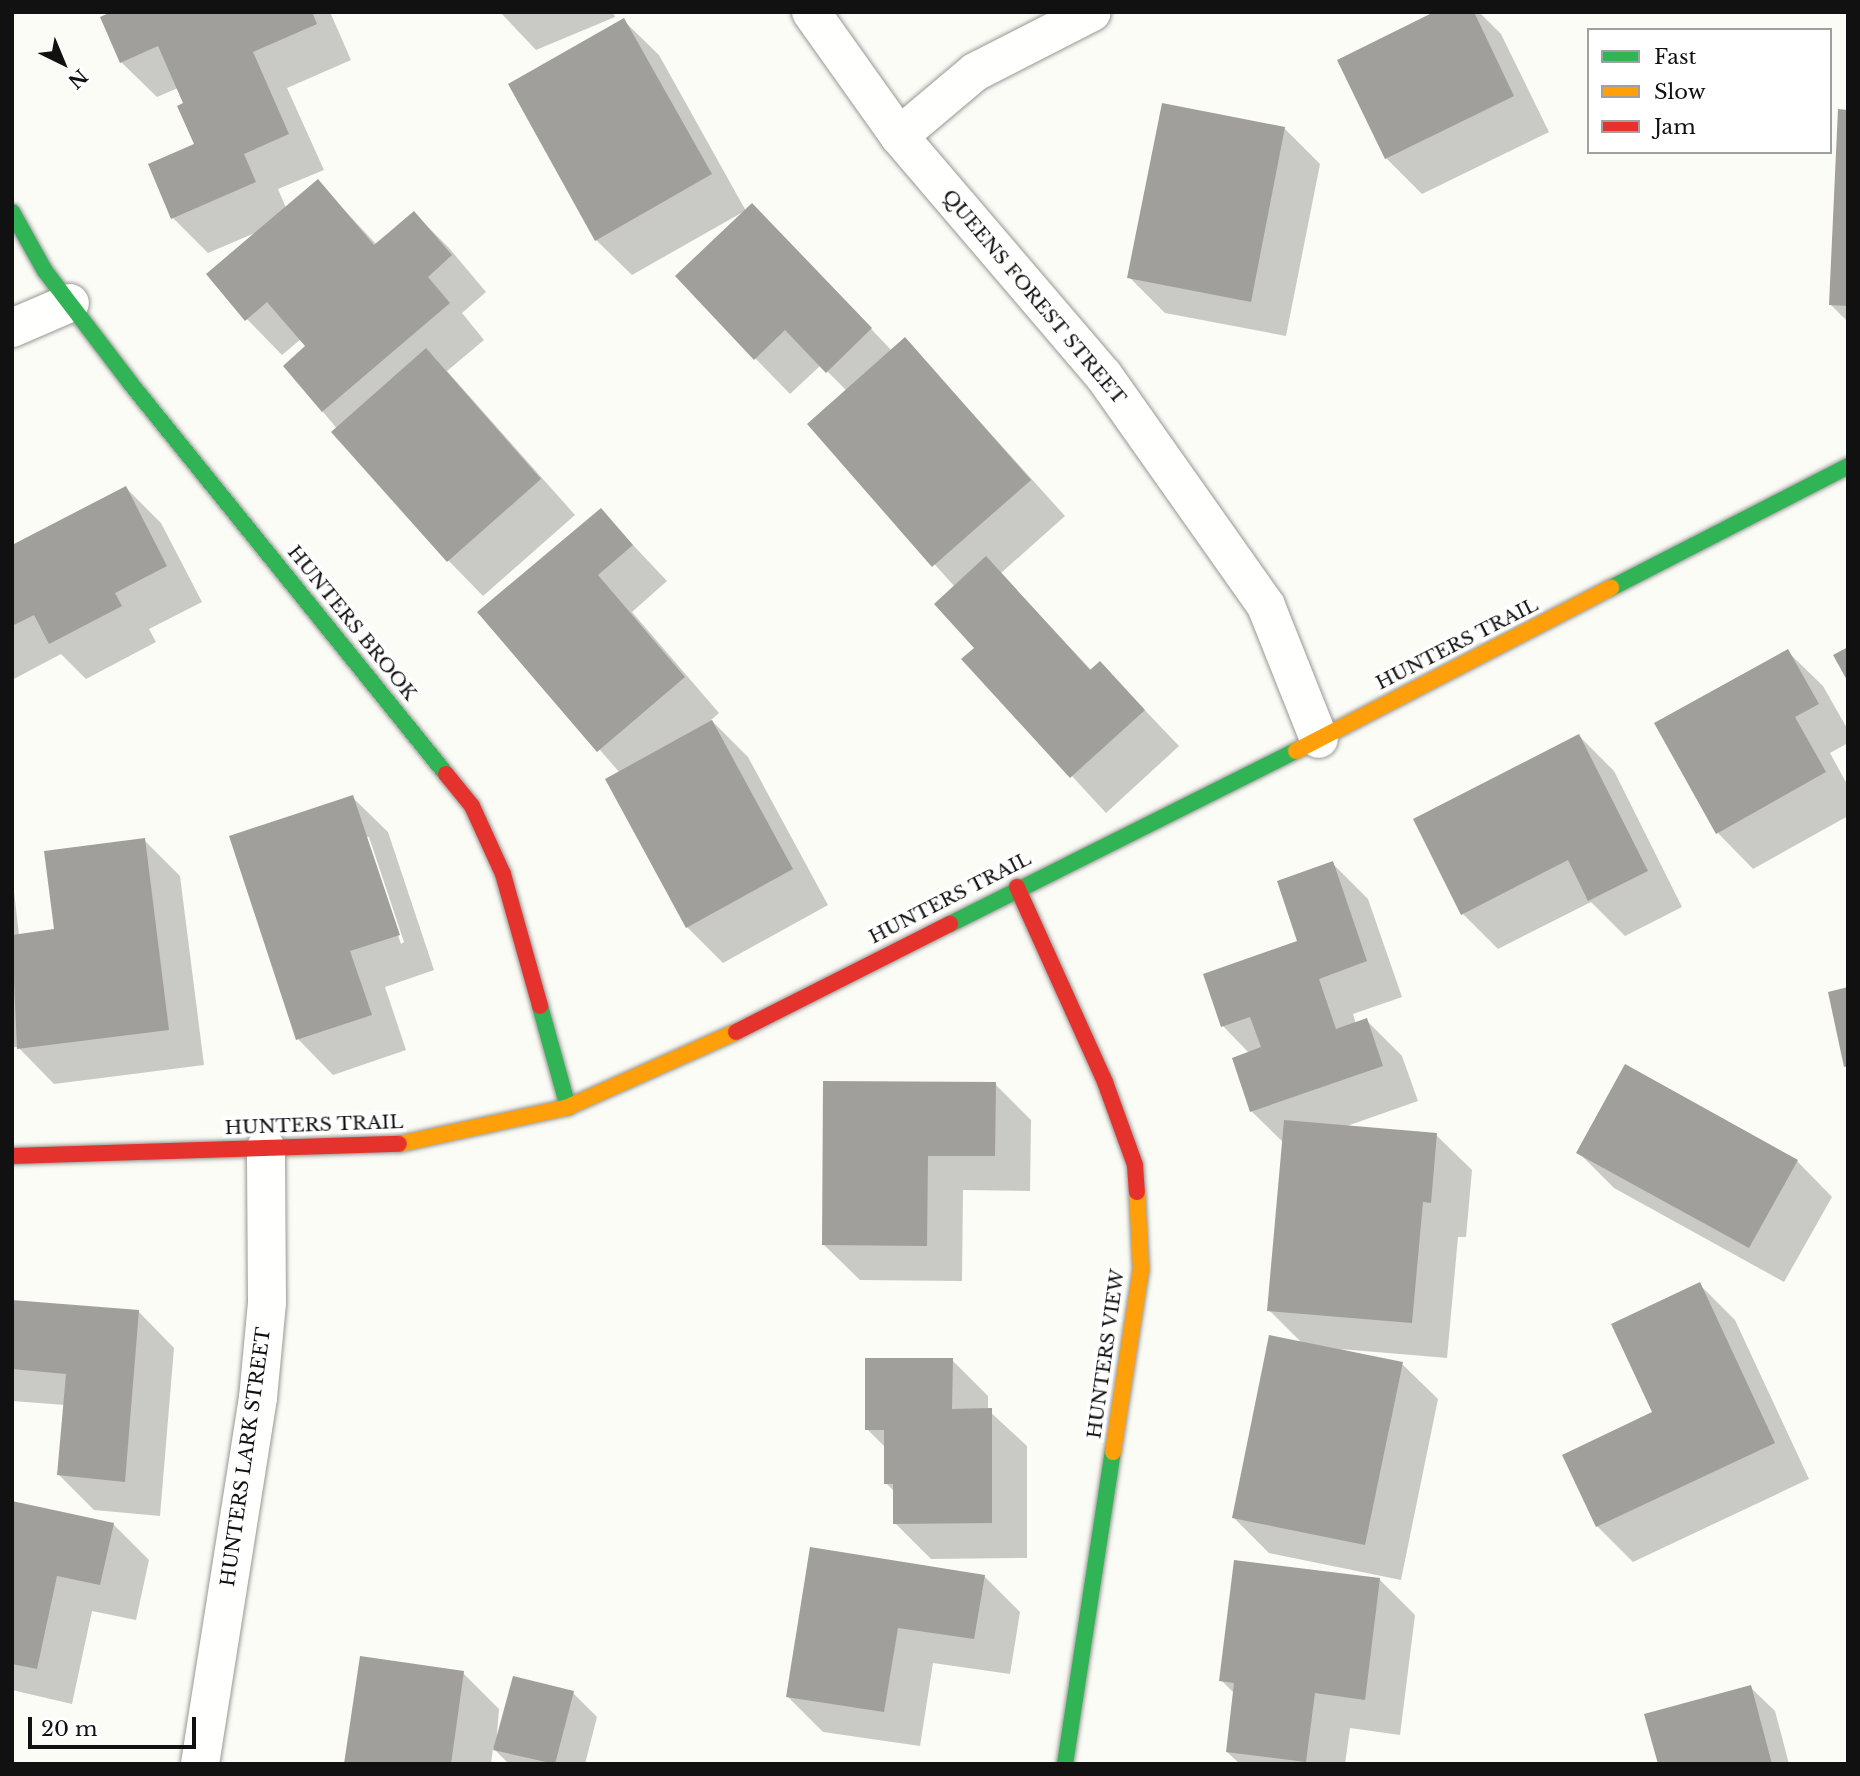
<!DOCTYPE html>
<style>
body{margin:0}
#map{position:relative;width:1860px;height:1776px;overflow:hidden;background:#fcfcf7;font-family:"Libre Baskerville",serif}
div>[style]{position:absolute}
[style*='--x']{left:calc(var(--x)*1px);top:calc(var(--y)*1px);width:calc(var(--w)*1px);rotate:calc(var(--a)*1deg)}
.shadow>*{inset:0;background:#0003}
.building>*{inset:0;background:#a09f9c}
.roads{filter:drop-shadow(0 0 2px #979795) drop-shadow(0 0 2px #979795)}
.street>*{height:38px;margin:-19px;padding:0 19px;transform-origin:19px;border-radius:19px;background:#fffffe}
.fast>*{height:16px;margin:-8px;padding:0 8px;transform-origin:8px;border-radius:8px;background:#30b455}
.slow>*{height:16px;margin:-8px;padding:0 8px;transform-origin:8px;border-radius:8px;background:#ff9f0a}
.jam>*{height:16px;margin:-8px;padding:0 8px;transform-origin:8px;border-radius:8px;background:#e5322d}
span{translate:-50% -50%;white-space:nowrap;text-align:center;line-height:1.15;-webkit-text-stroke:7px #fff;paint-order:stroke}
.street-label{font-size:19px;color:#111}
.frame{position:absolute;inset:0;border:14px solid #111;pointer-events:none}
.legend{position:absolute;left:1587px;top:28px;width:245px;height:126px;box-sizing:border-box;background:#fff;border:2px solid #a0a0a0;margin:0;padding:9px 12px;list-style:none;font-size:21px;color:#111}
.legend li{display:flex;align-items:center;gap:14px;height:35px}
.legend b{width:35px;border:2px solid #a0a0a0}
.north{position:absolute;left:28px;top:28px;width:70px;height:70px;-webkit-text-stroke:5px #fff;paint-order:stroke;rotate:137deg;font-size:19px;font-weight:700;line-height:28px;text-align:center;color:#111}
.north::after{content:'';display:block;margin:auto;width:24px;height:32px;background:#111;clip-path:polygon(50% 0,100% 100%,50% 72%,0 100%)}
.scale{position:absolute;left:28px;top:1717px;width:168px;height:32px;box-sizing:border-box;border:4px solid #111;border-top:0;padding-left:9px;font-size:21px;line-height:24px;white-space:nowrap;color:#111;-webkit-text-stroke:5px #fff;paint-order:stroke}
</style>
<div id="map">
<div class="shadow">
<div style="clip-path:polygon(116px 12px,330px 12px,351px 60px,287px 88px,324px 170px,278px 189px,286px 208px,318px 182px,377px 245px,414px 213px,449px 248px,486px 292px,462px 313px,484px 340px,447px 371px,575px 515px,483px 596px,448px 560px,285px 367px,308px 347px,301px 339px,282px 355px,247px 319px,257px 232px,208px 253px,173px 218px,197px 145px,185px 104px,178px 88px,157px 97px,121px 62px)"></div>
<div style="clip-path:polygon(500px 12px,613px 12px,615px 17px,536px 50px)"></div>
<div style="clip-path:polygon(1438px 12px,1479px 12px,1501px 34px,1549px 132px,1422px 194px,1386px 158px)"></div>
<div style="clip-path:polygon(623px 20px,659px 55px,746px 211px,788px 241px,892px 351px,905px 339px,1065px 516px,1001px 573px,1092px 671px,1100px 663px,1179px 746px,1106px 813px,964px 659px,976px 648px,955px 587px,809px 424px,847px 391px,821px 365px,790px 394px,755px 358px,743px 212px,632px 275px,596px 240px)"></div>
<div style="clip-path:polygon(1848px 111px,1848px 322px,1831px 305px)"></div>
<div style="clip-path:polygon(1284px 128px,1320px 164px,1286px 336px,1165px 313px,1129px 277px)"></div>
<div style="clip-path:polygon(126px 488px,161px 523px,202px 602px,149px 629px,156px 642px,86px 679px,61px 654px,12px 680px,12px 547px)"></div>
<div style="clip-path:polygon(600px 510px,667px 581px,632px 612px,719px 713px,711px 720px,748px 757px,828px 905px,723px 963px,687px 927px,620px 773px,480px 612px)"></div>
<div style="clip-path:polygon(1787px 651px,1823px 686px,1848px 730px,1848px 743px,1830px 753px,1848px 786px,1848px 816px,1753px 869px,1718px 833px)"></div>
<div style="clip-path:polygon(1579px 736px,1614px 771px,1682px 907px,1625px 936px,1591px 902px,1498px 949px,1463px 914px)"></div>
<div style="clip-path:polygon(evenodd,352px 797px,388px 832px,434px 970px,385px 987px,406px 1050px,333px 1075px,298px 1039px,352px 797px,365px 837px,369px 837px,404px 942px,401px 944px,365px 837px)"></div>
<div style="clip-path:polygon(144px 840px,180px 876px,204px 1065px,54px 1084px,18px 1047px,12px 1047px,12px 874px,19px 935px,56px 931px)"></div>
<div style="clip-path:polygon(1332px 863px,1368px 899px,1402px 997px,1353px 1014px,1356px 1024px,1366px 1020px,1402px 1056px,1418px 1101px,1344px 1127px,1436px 1135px,1472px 1170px,1466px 1237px,1458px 1237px,1447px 1358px,1340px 1349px,1402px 1364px,1438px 1399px,1401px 1580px,1269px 1553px,1234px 1518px,1302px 1343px,1269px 1310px,1284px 1143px,1251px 1111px,1249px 1053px,1223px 1026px,1205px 975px,1300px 942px)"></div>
<div style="clip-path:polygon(995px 1084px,1031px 1120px,1030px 1191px,963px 1190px,962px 1281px,860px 1280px,824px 1245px)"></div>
<div style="clip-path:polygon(1578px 1152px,1797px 1161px,1832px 1197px,1784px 1282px,1614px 1188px)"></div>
<div style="clip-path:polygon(1699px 1284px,1735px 1320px,1809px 1479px,1633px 1562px,1597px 1526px,1655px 1413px)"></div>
<div style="clip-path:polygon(12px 1301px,139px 1312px,174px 1348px,160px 1516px,94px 1510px,59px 1475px,65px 1405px,12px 1401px)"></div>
<div style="clip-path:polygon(952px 1360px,988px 1396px,988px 1410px,1027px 1446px,1027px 1558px,931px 1559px,895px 1523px,895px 1492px,886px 1483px,886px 1448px,867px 1429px)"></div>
<div style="clip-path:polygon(12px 1502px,113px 1524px,149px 1560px,136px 1620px,92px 1611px,72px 1704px,12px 1690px)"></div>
<div style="clip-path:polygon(811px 1549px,984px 1576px,1020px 1612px,1010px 1674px,933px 1663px,920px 1746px,823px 1732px,787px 1696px)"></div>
<div style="clip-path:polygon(1379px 1579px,1415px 1615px,1400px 1735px,1350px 1728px,1345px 1764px,1240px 1764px,1227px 1752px,1235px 1694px,1221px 1680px)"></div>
<div style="clip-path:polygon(463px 1673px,499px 1709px,496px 1746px,573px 1693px,597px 1717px,585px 1764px,509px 1764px,493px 1748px,491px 1764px,346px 1764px)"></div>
<div style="clip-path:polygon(1750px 1687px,1775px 1711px,1789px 1764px,1659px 1764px)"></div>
</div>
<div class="building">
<div style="clip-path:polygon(111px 12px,312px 12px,317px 24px,253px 52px,289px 134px,244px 154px,256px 182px,171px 219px,148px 164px,194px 144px,177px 106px,183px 103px,158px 46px,120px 63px,100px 17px)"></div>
<div style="clip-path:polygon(1434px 12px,1474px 12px,1514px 96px,1385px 159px,1337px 60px)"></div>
<div style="clip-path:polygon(624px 18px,712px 174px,595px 241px,508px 84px)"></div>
<div style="clip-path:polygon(1162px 103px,1285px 127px,1251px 302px,1127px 278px)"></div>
<div style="clip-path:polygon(1838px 109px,1848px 110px,1848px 306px,1829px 305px)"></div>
<div style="clip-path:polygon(318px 179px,374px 245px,414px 211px,452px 255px,428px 277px,450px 303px,322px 412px,283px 366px,305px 346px,267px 302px,245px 321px,206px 274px)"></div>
<div style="clip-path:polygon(752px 203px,872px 328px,826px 373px,785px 330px,754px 360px,675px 276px)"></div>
<div style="clip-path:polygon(905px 337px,1031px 480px,932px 567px,807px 424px)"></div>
<div style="clip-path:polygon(426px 348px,541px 479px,447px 562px,331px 432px)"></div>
<div style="clip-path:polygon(126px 486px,167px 566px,115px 593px,122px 606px,49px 644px,34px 615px,12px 626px,12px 545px)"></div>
<div style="clip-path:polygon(601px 508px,633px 545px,598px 575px,685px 677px,597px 752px,477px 612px)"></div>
<div style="clip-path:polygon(986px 556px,1090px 670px,1100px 661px,1145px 710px,1070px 778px,961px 659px,974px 648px,934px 604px)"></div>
<div style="clip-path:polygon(1848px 647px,1848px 682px,1833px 655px)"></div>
<div style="clip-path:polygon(1788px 649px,1819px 704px,1795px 717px,1826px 772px,1716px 834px,1654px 723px)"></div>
<div style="clip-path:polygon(712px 720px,793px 869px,686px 928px,605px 779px)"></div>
<div style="clip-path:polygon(1579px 734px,1648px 871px,1588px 901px,1568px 860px,1461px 915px,1413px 819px)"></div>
<div style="clip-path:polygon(353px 795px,400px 935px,350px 951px,372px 1015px,296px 1040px,229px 836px)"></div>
<div style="clip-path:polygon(145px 838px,169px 1030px,17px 1049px,12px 935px,54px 929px,44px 851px)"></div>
<div style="clip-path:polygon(1333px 861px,1367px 961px,1319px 979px,1336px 1029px,1367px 1018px,1383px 1066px,1250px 1112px,1232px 1058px,1261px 1047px,1250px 1017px,1221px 1027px,1203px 974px,1297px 941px,1277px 881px)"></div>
<div style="clip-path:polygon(1848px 987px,1848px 1066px,1844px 1067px,1828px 992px)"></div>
<div style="clip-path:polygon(1625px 1064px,1798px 1160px,1749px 1248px,1576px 1153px)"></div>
<div style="clip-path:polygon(823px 1081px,996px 1082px,995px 1156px,928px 1156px,927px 1246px,822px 1245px)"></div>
<div style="clip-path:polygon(1284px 1120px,1437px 1133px,1431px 1203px,1423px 1202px,1412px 1323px,1267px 1311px)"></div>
<div style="clip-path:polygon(1700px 1282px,1775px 1443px,1596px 1527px,1562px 1455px,1652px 1412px,1611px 1324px)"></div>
<div style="clip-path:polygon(12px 1300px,139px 1310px,125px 1482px,57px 1475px,66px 1374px,12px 1369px)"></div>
<div style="clip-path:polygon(1269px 1335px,1403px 1362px,1365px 1545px,1232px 1518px)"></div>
<div style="clip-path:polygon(865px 1358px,953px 1358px,952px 1409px,992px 1408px,992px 1523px,893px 1524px,893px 1484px,884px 1484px,884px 1430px,865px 1430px)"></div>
<div style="clip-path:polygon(12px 1501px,114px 1523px,100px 1585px,57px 1576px,37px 1669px,12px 1664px)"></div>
<div style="clip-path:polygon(810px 1547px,985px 1575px,974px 1639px,898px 1628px,884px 1712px,786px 1697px)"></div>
<div style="clip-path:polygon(1234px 1560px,1380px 1578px,1365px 1700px,1315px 1693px,1306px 1762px,1226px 1752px,1234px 1683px,1219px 1681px)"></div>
<div style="clip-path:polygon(360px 1656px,464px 1671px,451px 1764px,344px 1764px)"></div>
<div style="clip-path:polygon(513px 1676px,574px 1691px,555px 1764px,493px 1750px)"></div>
<div style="clip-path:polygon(1751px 1685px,1772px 1764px,1658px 1764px,1644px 1714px)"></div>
</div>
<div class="roads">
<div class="street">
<div style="--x:811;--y:12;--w:152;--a:54.6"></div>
<div style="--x:899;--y:136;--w:316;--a:49.5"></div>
<div style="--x:1104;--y:376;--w:281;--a:54.8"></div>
<div style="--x:1266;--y:606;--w:143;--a:68.3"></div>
<div style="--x:899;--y:136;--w:99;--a:-40.1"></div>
<div style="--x:975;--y:72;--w:131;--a:-27.1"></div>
<div style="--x:12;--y:328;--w:63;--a:-23.3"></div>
<div style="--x:200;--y:1764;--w:371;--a:-81"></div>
<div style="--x:258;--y:1398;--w:96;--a:-84.6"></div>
<div style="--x:267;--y:1302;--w:154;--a:-90.4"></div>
</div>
<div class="fast">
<div style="--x:12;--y:212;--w:68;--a:60.8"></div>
<div style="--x:45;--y:271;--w:142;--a:52.7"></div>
<div style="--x:131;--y:384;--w:501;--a:51.07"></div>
<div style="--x:1611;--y:588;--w:267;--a:-27.2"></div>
<div style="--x:950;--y:924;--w:387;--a:-26.6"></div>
<div style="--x:540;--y:1006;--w:105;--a:74.5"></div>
<div style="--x:1065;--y:1764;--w:316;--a:-81.3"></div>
</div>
<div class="slow">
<div style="--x:1296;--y:751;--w:355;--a:-27.4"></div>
<div style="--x:399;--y:1144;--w:173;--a:-12.3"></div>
<div style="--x:568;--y:1107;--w:184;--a:-24.1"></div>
<div style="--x:1113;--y:1452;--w:184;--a:-81.3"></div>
<div style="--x:1141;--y:1270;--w:78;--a:-92.9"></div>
</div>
<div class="jam">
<div style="--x:446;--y:774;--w:41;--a:50.9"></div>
<div style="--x:472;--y:806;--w:75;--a:65.5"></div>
<div style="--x:503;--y:874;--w:137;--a:74.3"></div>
<div style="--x:1017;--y:887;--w:214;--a:65.7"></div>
<div style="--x:1105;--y:1082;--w:88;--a:70.1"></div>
<div style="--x:1135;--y:1165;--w:27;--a:86"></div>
<div style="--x:736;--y:1032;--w:240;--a:-26.8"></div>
<div style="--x:12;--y:1156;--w:387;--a:-1.8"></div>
</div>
</div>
<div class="street-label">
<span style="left:1034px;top:297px;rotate:50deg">QUEENS FOREST STREET</span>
<span style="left:352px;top:623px;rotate:51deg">HUNTERS BROOK</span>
<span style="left:1457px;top:644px;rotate:-27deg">HUNTERS TRAIL</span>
<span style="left:950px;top:898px;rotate:-27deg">HUNTERS TRAIL</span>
<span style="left:314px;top:1125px;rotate:-2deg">HUNTERS TRAIL</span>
<span style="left:1106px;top:1354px;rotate:-82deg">HUNTERS VIEW</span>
<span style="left:246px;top:1457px;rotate:-82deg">HUNTERS LARK STREET</span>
</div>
<div class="frame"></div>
<ul class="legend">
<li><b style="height:9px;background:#30b455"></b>Fast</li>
<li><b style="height:9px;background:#ff9f0a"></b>Slow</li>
<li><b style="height:9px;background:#e5322d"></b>Jam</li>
</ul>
<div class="north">N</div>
<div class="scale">20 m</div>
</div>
